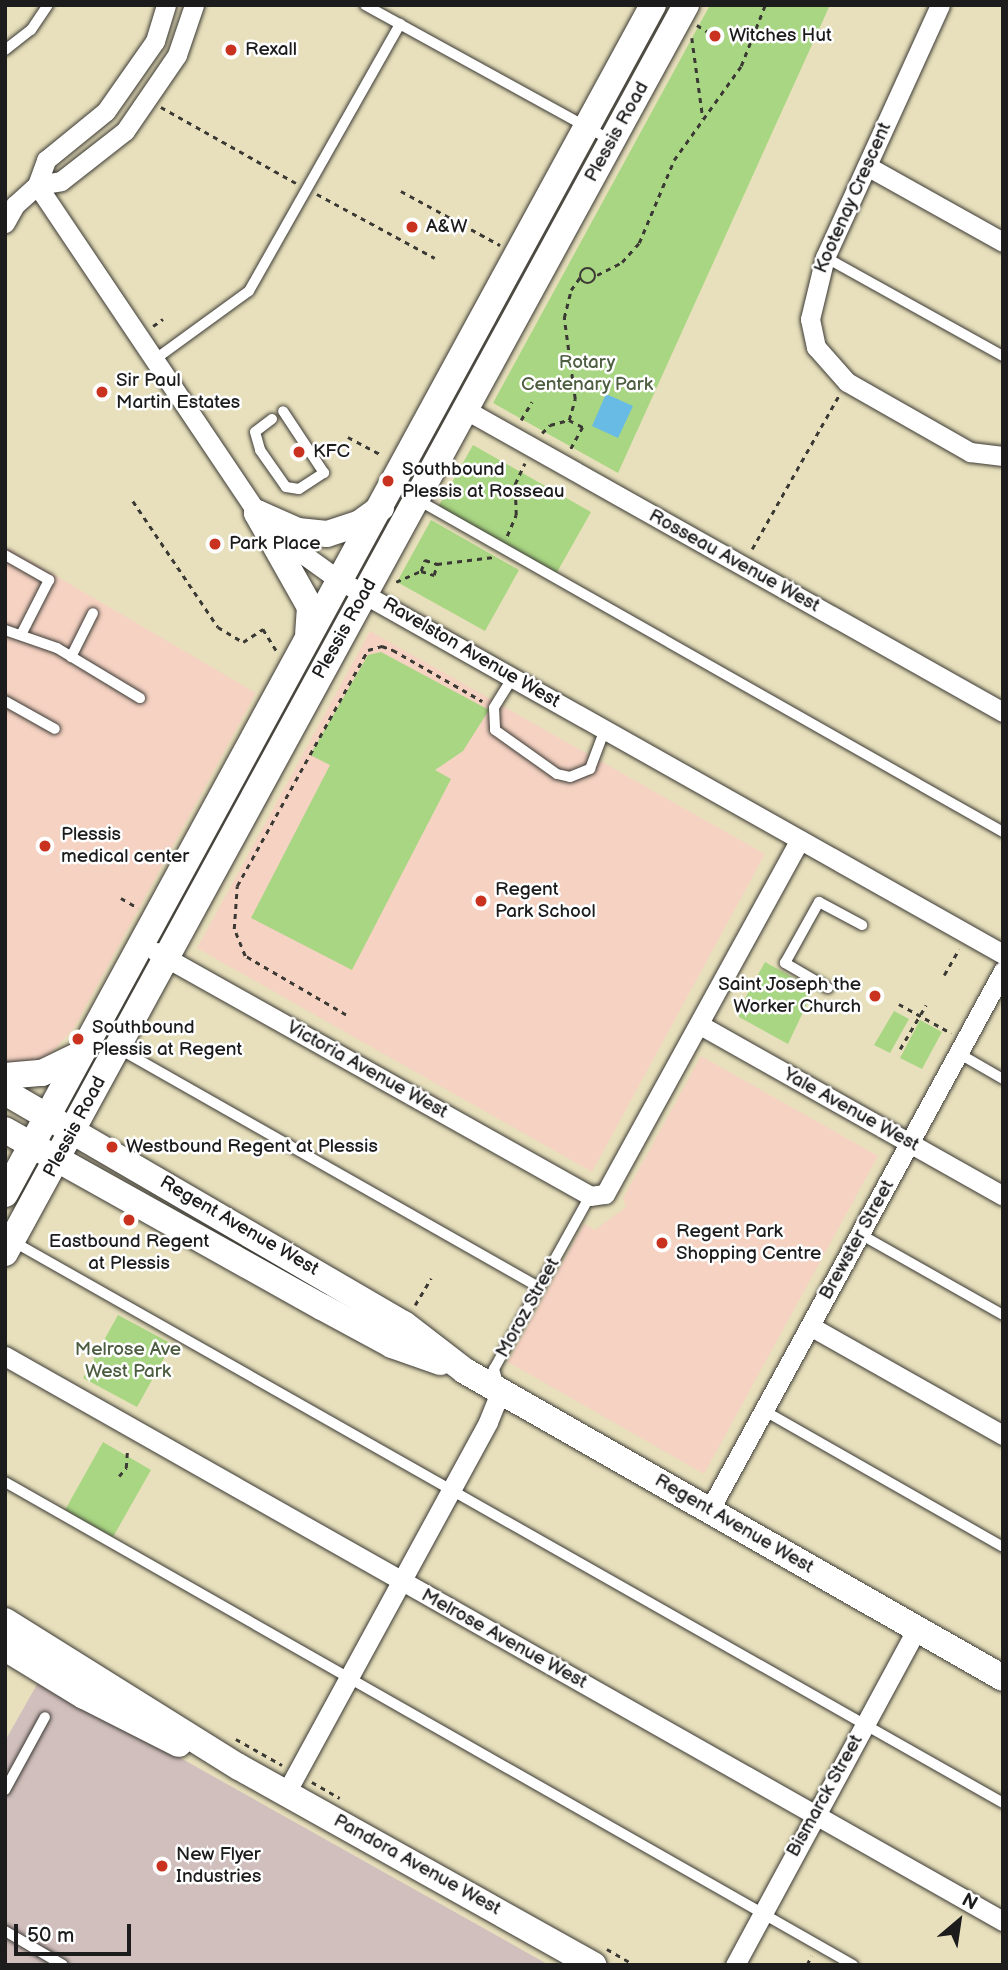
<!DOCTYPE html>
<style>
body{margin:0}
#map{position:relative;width:1008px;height:1970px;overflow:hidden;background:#e8e0bc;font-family:"Balsamiq Sans",sans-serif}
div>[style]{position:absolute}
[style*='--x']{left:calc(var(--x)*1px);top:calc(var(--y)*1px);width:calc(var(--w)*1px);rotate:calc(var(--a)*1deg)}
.built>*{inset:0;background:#f5d2c2}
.industrial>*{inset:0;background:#d1bfbd}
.green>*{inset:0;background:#a9d683}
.water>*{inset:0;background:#68bbe4}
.path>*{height:2.5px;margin-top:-1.25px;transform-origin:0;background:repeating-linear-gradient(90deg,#3b3934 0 5px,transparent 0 10px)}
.path>.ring{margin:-1.25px;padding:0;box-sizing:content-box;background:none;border:2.5px solid #3b3934;border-radius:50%}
.roads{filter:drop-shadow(0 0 2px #3b3934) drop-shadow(0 0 2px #3b3934)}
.lane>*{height:10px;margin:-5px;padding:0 5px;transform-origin:5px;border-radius:5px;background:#fff}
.street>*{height:19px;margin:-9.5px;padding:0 9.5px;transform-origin:9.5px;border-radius:9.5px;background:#fff}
.secondary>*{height:26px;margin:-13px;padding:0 13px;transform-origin:13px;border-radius:13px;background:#fff}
.dots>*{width:19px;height:19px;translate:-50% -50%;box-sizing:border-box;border:4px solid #fff;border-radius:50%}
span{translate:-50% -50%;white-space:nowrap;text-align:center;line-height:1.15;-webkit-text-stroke:5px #fff;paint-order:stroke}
.poi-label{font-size:19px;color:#1c1c1c}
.left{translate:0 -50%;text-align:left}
.right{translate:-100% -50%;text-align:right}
.street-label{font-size:19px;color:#1c1c1c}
.park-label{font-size:19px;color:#4d5d40}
.frame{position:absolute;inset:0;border:7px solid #1c1c1c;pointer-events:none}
.north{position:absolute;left:924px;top:1886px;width:70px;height:70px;-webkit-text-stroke:5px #fff;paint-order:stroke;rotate:29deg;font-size:19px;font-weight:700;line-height:28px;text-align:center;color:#1c1c1c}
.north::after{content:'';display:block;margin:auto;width:24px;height:32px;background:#1c1c1c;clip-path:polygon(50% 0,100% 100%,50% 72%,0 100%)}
.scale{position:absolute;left:14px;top:1924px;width:117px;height:32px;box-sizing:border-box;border:4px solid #1c1c1c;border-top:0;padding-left:9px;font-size:21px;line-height:24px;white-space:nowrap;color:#1c1c1c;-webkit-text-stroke:5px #fff;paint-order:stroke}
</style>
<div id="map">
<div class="built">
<div style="clip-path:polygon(5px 546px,256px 693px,74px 1028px,44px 1061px,5px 1066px)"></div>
<div style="clip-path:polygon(370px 631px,765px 854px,592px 1172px,197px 948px)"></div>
<div style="clip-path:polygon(701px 1056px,878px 1156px,704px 1474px,508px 1362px,584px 1224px,595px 1230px,626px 1207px,623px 1198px)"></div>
</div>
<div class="industrial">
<div style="clip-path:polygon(40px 1679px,549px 1965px,5px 1965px,5px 1741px)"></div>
</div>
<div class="green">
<div style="clip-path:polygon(710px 5px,830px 5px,618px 473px,493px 403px)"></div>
<div style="clip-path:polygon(473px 445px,591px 512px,556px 574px,438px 507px)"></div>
<div style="clip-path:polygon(431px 520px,519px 570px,485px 631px,397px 582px)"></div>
<div style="clip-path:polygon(381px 652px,489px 710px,463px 751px,435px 770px,451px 779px,352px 970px,251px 918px,330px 765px,310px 755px,368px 655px)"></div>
<div style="clip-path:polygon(765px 962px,814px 989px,788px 1044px,739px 1017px,738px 1011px)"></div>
<div style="clip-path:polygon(894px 1011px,909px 1019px,890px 1053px,874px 1045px)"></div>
<div style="clip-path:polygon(920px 1020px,942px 1032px,922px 1069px,900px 1058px)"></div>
<div style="clip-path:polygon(118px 1315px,172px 1344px,137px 1407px,83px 1378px)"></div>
<div style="clip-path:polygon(103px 1442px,151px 1470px,113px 1537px,65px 1510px)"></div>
</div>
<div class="water">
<div style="clip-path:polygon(606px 394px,633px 406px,618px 438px,592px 426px)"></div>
</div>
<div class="path">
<div style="--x:697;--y:25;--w:15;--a:32"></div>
<div style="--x:692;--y:38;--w:81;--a:82.2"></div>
<div style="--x:161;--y:107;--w:155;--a:29.4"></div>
<div style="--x:401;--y:191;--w:113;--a:28.6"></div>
<div style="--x:317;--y:194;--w:134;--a:28.5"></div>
<div class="ring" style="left:580px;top:268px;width:13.5px;height:13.5px"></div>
<div style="--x:597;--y:275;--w:28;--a:-27"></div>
<div style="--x:622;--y:262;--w:25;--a:-48"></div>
<div style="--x:639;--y:243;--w:90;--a:-67.1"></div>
<div style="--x:674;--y:160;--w:115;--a:-54.5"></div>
<div style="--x:741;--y:66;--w:66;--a:-68.5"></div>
<div style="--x:153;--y:326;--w:12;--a:-35"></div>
<div style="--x:521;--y:420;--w:21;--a:-59"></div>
<div style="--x:569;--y:420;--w:16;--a:27"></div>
<div style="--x:583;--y:427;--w:25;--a:119"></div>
<div style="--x:542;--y:433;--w:11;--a:-45"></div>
<div style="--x:550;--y:425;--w:20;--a:-15"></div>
<div style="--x:569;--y:420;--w:22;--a:-74"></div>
<div style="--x:575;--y:399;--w:82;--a:-97.7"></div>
<div style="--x:564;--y:318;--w:29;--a:-76"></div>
<div style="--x:571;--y:290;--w:16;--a:-55"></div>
<div style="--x:348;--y:437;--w:38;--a:28"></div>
<div style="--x:133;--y:501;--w:152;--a:56"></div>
<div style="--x:218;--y:627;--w:29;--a:31"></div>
<div style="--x:243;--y:642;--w:24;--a:-33"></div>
<div style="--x:263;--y:629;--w:26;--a:58"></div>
<div style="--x:507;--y:536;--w:23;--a:-67"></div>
<div style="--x:516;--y:515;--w:31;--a:-92"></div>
<div style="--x:515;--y:484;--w:23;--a:-65"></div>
<div style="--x:752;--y:549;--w:175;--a:-60.5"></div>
<div style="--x:421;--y:571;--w:14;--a:17"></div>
<div style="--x:434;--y:575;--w:11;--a:-75"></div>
<div style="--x:396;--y:582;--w:27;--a:-24"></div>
<div style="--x:421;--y:571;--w:12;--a:-70"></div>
<div style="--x:425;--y:560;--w:13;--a:18"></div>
<div style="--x:437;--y:564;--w:57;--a:-7"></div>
<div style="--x:121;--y:898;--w:20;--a:30"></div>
<div style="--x:944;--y:975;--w:30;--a:-60"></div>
<div style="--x:899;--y:1004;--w:60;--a:29.1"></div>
<div style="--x:346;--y:1015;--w:117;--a:-149.7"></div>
<div style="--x:245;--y:956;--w:29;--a:-112"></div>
<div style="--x:234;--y:929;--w:43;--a:-86"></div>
<div style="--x:237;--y:886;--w:270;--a:-61"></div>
<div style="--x:368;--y:650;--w:15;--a:-16"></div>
<div style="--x:382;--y:646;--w:12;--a:20"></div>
<div style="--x:393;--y:650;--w:103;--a:29.8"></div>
<div style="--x:900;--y:1049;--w:51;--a:-59.4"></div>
<div style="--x:415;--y:1305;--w:31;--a:-59"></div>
<div style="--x:119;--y:1476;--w:11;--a:-49"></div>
<div style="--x:126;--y:1468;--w:16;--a:-86"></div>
<div style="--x:236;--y:1739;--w:53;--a:29.5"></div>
<div style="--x:312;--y:1782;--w:32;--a:30"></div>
<div style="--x:607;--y:1949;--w:32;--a:30"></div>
<div style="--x:807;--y:1965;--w:10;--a:-66"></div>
</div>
<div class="roads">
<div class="lane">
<div style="--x:365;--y:5;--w:282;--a:28.8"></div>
<div style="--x:5;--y:50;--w:33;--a:-38"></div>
<div style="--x:31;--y:30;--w:30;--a:-56"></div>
<div style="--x:825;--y:257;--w:204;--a:29.1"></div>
<div style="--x:154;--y:360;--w:117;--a:-36"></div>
<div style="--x:249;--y:291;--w:307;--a:-60.5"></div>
<div style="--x:272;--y:419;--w:21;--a:143"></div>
<div style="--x:255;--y:432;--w:19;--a:74"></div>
<div style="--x:260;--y:450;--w:45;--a:54.9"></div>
<div style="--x:286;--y:487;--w:13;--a:9"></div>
<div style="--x:299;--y:489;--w:30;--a:-33"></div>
<div style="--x:324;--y:473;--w:74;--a:-123.5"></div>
<div style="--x:418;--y:500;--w:673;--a:29.58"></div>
<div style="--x:5;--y:555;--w:51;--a:29.6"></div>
<div style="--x:49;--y:580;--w:59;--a:117"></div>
<div style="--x:5;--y:630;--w:55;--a:19.1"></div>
<div style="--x:57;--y:648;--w:97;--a:31.1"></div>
<div style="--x:71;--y:657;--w:49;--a:-63.4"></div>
<div style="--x:513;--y:677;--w:36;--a:122"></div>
<div style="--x:494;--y:708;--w:22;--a:87"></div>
<div style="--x:495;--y:730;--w:76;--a:35.4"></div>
<div style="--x:557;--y:774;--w:13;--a:13"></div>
<div style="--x:570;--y:777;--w:22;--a:-22"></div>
<div style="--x:590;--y:769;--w:43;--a:-69.4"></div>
<div style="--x:5;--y:701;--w:57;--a:29.2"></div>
<div style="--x:828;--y:988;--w:50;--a:-149.8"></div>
<div style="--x:785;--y:963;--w:70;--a:-60.9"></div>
<div style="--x:819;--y:902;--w:49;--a:28.1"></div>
<div style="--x:118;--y:1048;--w:484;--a:29.6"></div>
<div style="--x:958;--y:1053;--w:52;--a:30"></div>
<div style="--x:860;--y:1234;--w:164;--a:29.5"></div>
<div style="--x:14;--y:1242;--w:1137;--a:29.56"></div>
<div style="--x:498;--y:1383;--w:15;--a:-106"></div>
<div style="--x:494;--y:1369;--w:198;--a:-61"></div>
<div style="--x:763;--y:1410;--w:276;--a:29.7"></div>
<div style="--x:5;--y:1482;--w:976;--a:29.66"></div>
<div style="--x:5;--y:1790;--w:83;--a:-61.3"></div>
<div style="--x:5;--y:1931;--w:67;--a:30.4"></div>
</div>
<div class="street">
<div style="--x:940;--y:5;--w:277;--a:114.5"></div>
<div style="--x:825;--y:257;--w:64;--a:103.6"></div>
<div style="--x:810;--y:319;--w:29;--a:78"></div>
<div style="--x:816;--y:347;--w:47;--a:48.5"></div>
<div style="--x:847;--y:382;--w:142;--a:29.6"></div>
<div style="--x:970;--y:452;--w:33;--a:7"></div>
<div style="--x:867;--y:166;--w:156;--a:29.2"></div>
<div style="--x:37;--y:185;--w:395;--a:56.1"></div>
<div style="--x:257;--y:513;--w:50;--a:43.4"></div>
<div style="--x:293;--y:547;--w:57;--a:35.7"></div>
<div style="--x:339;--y:580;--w:762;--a:29.39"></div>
<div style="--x:37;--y:185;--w:24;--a:-9"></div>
<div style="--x:61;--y:181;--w:81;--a:-38"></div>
<div style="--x:125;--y:131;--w:92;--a:-55.6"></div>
<div style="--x:177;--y:55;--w:53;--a:-71.2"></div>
<div style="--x:5;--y:223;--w:21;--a:-61"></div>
<div style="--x:15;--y:205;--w:30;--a:-42"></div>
<div style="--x:37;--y:185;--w:27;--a:-70"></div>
<div style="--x:46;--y:160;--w:77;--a:-39.2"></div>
<div style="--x:106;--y:111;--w:85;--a:-55"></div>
<div style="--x:155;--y:41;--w:38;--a:-73"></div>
<div style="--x:466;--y:410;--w:616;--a:29.35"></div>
<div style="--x:156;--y:952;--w:498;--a:29.3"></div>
<div style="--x:590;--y:1196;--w:15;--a:-8"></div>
<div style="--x:605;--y:1194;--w:404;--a:-61.2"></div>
<div style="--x:700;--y:1025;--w:348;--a:29.4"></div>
<div style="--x:810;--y:1326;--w:222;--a:29.5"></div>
<div style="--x:5;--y:1356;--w:1147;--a:29.52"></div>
<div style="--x:710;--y:1509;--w:613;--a:-61.43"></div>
<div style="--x:287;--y:1791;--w:420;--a:-61.4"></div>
<div style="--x:488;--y:1422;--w:35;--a:-68"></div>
<div style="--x:735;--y:1965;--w:382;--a:-61.6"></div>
</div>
<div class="secondary">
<div style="--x:257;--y:513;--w:108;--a:60.6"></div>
<div style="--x:310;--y:607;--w:26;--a:94"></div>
<div style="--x:257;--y:513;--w:45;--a:23.7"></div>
<div style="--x:298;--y:531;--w:29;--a:6"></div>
<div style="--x:327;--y:534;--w:35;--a:-18"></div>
<div style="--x:360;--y:523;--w:26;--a:-36"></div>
<div style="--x:5;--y:1076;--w:37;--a:-5"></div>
<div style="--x:42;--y:1073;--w:43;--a:-26"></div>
<div style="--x:5;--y:1092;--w:462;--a:30.2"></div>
<div style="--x:404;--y:1324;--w:77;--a:37.6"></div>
<div style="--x:465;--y:1371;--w:619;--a:29.71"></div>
<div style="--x:5;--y:1130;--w:363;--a:29.2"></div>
<div style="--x:322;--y:1307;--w:80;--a:28.5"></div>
<div style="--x:392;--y:1345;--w:51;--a:19.5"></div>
<div style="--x:5;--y:1194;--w:1354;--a:-61.41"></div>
<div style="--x:5;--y:1253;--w:1422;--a:-61.38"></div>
<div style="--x:5;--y:1621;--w:276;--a:32"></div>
<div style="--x:239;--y:1767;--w:406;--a:29.2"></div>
<div style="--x:5;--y:1648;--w:92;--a:31.3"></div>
<div style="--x:84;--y:1696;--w:106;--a:26.8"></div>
</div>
</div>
<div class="dots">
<div style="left:715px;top:36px;background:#c8321e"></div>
<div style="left:231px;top:50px;background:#c8321e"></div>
<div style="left:412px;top:227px;background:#c8321e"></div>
<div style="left:102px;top:392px;background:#c8321e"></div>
<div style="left:299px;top:452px;background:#c8321e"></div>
<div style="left:388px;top:481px;background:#c8321e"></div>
<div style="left:215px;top:544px;background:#c8321e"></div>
<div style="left:45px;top:846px;background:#c8321e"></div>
<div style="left:481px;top:901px;background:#c8321e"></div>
<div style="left:875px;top:996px;background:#c8321e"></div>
<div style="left:78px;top:1039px;background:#c8321e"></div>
<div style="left:112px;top:1147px;background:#c8321e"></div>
<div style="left:129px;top:1220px;background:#c8321e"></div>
<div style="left:662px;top:1243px;background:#c8321e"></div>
<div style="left:162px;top:1866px;background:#c8321e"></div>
</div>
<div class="poi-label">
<span class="left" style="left:729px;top:36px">Witches Hut</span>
<span class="left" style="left:245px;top:50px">Rexall</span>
<span class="left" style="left:426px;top:227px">A&amp;W</span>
<span class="left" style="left:116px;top:392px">Sir Paul<br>Martin Estates</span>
<span class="left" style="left:313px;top:452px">KFC</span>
<span class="left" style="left:402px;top:481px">Southbound<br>Plessis at Rosseau</span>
<span class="left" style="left:229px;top:544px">Park Place</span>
<span class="left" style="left:61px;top:846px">Plessis<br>medical center</span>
<span class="left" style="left:495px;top:901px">Regent<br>Park School</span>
<span class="right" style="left:861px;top:996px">Saint Joseph the<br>Worker Church</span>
<span class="left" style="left:92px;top:1039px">Southbound<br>Plessis at Regent</span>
<span class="left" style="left:126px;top:1147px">Westbound Regent at Plessis</span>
<span class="left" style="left:676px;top:1243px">Regent Park<br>Shopping Centre</span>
<span style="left:129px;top:1253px">Eastbound Regent<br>at Plessis</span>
<span class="left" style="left:176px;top:1866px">New Flyer<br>Industries</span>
</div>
<div class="street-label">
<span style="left:617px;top:132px;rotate:-61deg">Plessis Road</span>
<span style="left:853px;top:198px;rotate:-66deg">Kootenay Crescent</span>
<span style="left:734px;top:561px;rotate:29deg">Rosseau Avenue West</span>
<span style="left:345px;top:629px;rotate:-61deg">Plessis Road</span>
<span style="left:471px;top:653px;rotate:30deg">Ravelston Avenue West</span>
<span style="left:367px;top:1070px;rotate:29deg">Victoria Avenue West</span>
<span style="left:851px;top:1110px;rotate:29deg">Yale Avenue West</span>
<span style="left:75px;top:1127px;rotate:-62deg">Plessis Road</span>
<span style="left:239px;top:1226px;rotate:30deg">Regent Avenue West</span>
<span style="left:857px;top:1240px;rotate:-61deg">Brewster Street</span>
<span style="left:528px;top:1308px;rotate:-61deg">Moroz Street</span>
<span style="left:734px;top:1524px;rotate:30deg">Regent Avenue West</span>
<span style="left:504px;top:1639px;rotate:29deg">Melrose Avenue West</span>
<span style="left:825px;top:1796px;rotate:-61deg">Bismarck Street</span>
<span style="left:417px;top:1865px;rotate:29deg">Pandora Avenue West</span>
</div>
<div class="park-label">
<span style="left:587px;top:374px">Rotary<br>Centenary Park</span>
<span style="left:128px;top:1361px">Melrose Ave<br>West Park</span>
</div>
<div class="frame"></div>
<div class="north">N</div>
<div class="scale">50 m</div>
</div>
